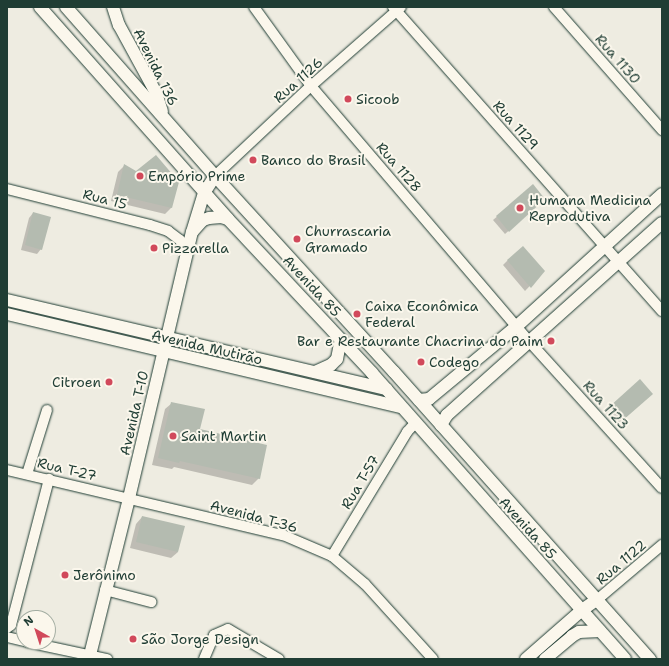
<!DOCTYPE html>
<meta charset="utf-8">
<style>
body{margin:0}
#map{position:relative;width:669px;height:666px;overflow:hidden;background:#eeece1;font-family:"Shantell Sans",sans-serif}
div>[style]{position:absolute}
[style*='--x']{left:calc(var(--x)*1px);top:calc(var(--y)*1px);width:calc(var(--w)*1px);rotate:calc(var(--a)*1deg)}
.shadow>*{inset:0;background:#0003}
.building>*{inset:0;background:#b4bbb0}
.roads{filter:drop-shadow(0 0 1px #1f3d34) drop-shadow(0 0 1px #1f3d34)}
.minor>*{height:10px;margin:-5px;padding:0 5px;transform-origin:5px;border-radius:5px;background:#fbf7ec}
.major>*{height:12px;margin:-6px;padding:0 6px;transform-origin:6px;border-radius:6px;background:#fbf7ec}
.dots>*{width:11px;height:11px;translate:-50% -50%;box-sizing:border-box;border:2px solid #fbf7ec;border-radius:50%}
span{translate:-50% -50%;white-space:nowrap;text-align:center;line-height:1.15;-webkit-text-stroke:4px #fbf7ec;paint-order:stroke}
.street-label{font-size:14px;color:#1f3d34}
.poi-label{font-size:14px;color:#1f3d34}
.left{translate:0 -50%;text-align:left}
.right{translate:-100% -50%;text-align:right}
.frame{position:absolute;inset:0;border:8px solid #1f3d34;pointer-events:none}
.north{position:absolute;left:16px;top:610px;width:40px;height:40px;box-sizing:border-box;background:#fbf7ec;border:1px solid #a3ada2;border-radius:50%;rotate:321deg;font-size:11px;font-weight:700;line-height:16px;text-align:center;color:#1f3d34}
.north::after{content:'';display:block;margin:auto;width:14px;height:18px;background:#d1495b;clip-path:polygon(50% 0,100% 100%,50% 72%,0 100%)}
</style>
<div id="map">
<div class="shadow">
<div style="clip-path:polygon(124px 166px,136px 173px,178px 182px,171px 208px,165px 214px,111px 201px,118px 172px)"></div>
<div style="clip-path:polygon(533px 186px,540px 202px,505px 234px,493px 220px)"></div>
<div style="clip-path:polygon(33px 213px,41px 249px,37px 254px,21px 250px,29px 218px)"></div>
<div style="clip-path:polygon(508px 260px,544px 271px,525px 291px,503px 265px)"></div>
<div style="clip-path:polygon(647px 398px,617px 425px,605px 412px,610px 407px)"></div>
<div style="clip-path:polygon(172px 403px,199px 430px,259px 478px,252px 485px,174px 467px,172px 469px,152px 465px,165px 409px)"></div>
<div style="clip-path:polygon(142px 517px,178px 552px,171px 558px,130px 548px,136px 524px)"></div>
</div>
<div class="building">
<div style="clip-path:polygon(156px 155px,179px 182px,172px 208px,117px 195px,124px 164px,136px 171px)"></div>
<div style="clip-path:polygon(533px 184px,545px 199px,509px 232px,496px 216px)"></div>
<div style="clip-path:polygon(33px 212px,51px 217px,42px 250px,25px 245px)"></div>
<div style="clip-path:polygon(523px 246px,545px 271px,531px 288px,507px 260px)"></div>
<div style="clip-path:polygon(640px 379px,653px 394px,622px 421px,609px 407px)"></div>
<div style="clip-path:polygon(171px 402px,205px 409px,200px 429px,267px 445px,260px 479px,180px 461px,179px 463px,158px 458px)"></div>
<div style="clip-path:polygon(142px 516px,185px 526px,178px 552px,136px 542px)"></div>
</div>
<div class="roads">
<div class="minor">
<div style="--x:254;--y:7;--w:97;--a:54.2"></div>
<div style="--x:311;--y:86;--w:335;--a:49.5"></div>
<div style="--x:529;--y:341;--w:198;--a:47.9"></div>
<div style="--x:393;--y:7;--w:406;--a:48.5"></div>
<div style="--x:554;--y:7;--w:164;--a:48.7"></div>
<div style="--x:215;--y:176;--w:132;--a:-43.2"></div>
<div style="--x:311;--y:86;--w:120;--a:-41.3"></div>
<div style="--x:7;--y:189;--w:147;--a:14.1"></div>
<div style="--x:150;--y:225;--w:19;--a:18"></div>
<div style="--x:168;--y:231;--w:15;--a:37"></div>
<div style="--x:180;--y:240;--w:14;--a:54"></div>
<div style="--x:7;--y:470;--w:284;--a:13.3"></div>
<div style="--x:283;--y:535;--w:53;--a:23.2"></div>
<div style="--x:332;--y:556;--w:43;--a:40.3"></div>
<div style="--x:365;--y:584;--w:101;--a:47.8"></div>
<div style="--x:27;--y:474;--w:67;--a:-72.6"></div>
<div style="--x:332;--y:556;--w:145;--a:-58.8"></div>
<div style="--x:407;--y:432;--w:12;--a:-48"></div>
<div style="--x:105;--y:590;--w:48;--a:14.6"></div>
<div style="--x:598;--y:599;--w:84;--a:-40.2"></div>
<div style="--x:7;--y:628;--w:5;--a:-37"></div>
<div style="--x:11;--y:625;--w:151;--a:-75.4"></div>
<div style="--x:7;--y:637;--w:17;--a:13"></div>
<div style="--x:27;--y:642;--w:82;--a:12"></div>
<div style="--x:204;--y:659;--w:26;--a:-67"></div>
<div style="--x:214;--y:635;--w:15;--a:-23"></div>
<div style="--x:228;--y:629;--w:59;--a:30.5"></div>
</div>
<div class="major">
<div style="--x:40;--y:7;--w:283;--a:48.4"></div>
<div style="--x:228;--y:219;--w:211;--a:46.9"></div>
<div style="--x:372;--y:373;--w:382;--a:48.5"></div>
<div style="--x:66;--y:7;--w:225;--a:48.6"></div>
<div style="--x:215;--y:176;--w:265;--a:47.6"></div>
<div style="--x:394;--y:372;--w:385;--a:48.3"></div>
<div style="--x:113;--y:7;--w:19;--a:72"></div>
<div style="--x:119;--y:25;--w:77;--a:61.4"></div>
<div style="--x:156;--y:93;--w:19;--a:72"></div>
<div style="--x:193;--y:231;--w:15;--a:-48"></div>
<div style="--x:203;--y:220;--w:6;--a:-18"></div>
<div style="--x:209;--y:218;--w:12;--a:-5"></div>
<div style="--x:221;--y:217;--w:7;--a:16"></div>
<div style="--x:7;--y:300;--w:390;--a:13.2"></div>
<div style="--x:7;--y:314;--w:405;--a:13.3"></div>
<div style="--x:315;--y:372;--w:17;--a:-24"></div>
<div style="--x:331;--y:365;--w:8;--a:-45"></div>
<div style="--x:337;--y:359;--w:20;--a:-79"></div>
<div style="--x:419;--y:400;--w:10;--a:-6"></div>
<div style="--x:429;--y:399;--w:114;--a:-39.7"></div>
<div style="--x:517;--y:326;--w:196;--a:-42.3"></div>
<div style="--x:441;--y:425;--w:12;--a:-59"></div>
<div style="--x:447;--y:415;--w:288;--a:-41.8"></div>
<div style="--x:89;--y:659;--w:166;--a:-76"></div>
<div style="--x:129;--y:498;--w:273;--a:-76.7"></div>
<div style="--x:192;--y:232;--w:41;--a:-72.9"></div>
<div style="--x:204;--y:193;--w:20;--a:-57"></div>
<div style="--x:526;--y:659;--w:74;--a:-41.2"></div>
<div style="--x:582;--y:610;--w:19;--a:-35"></div>
<div style="--x:545;--y:659;--w:35;--a:-40"></div>
<div style="--x:572;--y:636;--w:8;--a:-30"></div>
<div style="--x:579;--y:632;--w:21;--a:-3"></div>
</div>
</div>
<div class="dots">
<div style="left:348px;top:99px;background:#d1495b"></div>
<div style="left:253px;top:160px;background:#d1495b"></div>
<div style="left:140px;top:176px;background:#d1495b"></div>
<div style="left:520px;top:208px;background:#d1495b"></div>
<div style="left:297px;top:239px;background:#d1495b"></div>
<div style="left:154px;top:248px;background:#d1495b"></div>
<div style="left:357px;top:314px;background:#d1495b"></div>
<div style="left:551px;top:341px;background:#d1495b"></div>
<div style="left:421px;top:362px;background:#d1495b"></div>
<div style="left:109px;top:382px;background:#d1495b"></div>
<div style="left:173px;top:436px;background:#d1495b"></div>
<div style="left:65px;top:575px;background:#d1495b"></div>
<div style="left:133px;top:639px;background:#d1495b"></div>
</div>
<div class="street-label">
<span style="left:618px;top:59px;rotate:49deg">Rua 1130</span>
<span style="left:156px;top:67px;rotate:64deg">Avenida 136</span>
<span style="left:298px;top:80px;rotate:-42deg">Rua 1126</span>
<span style="left:516px;top:125px;rotate:48deg">Rua 1129</span>
<span style="left:399px;top:167px;rotate:49deg">Rua 1128</span>
<span style="left:105px;top:199px;rotate:14deg">Rua 15</span>
<span style="left:312px;top:286px;rotate:47deg">Avenida 85</span>
<span style="left:207px;top:347px;rotate:13deg">Avenida Mutirão</span>
<span style="left:606px;top:405px;rotate:48deg">Rua 1123</span>
<span style="left:134px;top:413px;rotate:-77deg">Avenida T-10</span>
<span style="left:67px;top:469px;rotate:13deg">Rua T-27</span>
<span style="left:360px;top:482px;rotate:-59deg">Rua T-57</span>
<span style="left:254px;top:516px;rotate:15deg">Avenida T-36</span>
<span style="left:528px;top:528px;rotate:48deg">Avenida 85</span>
<span style="left:621px;top:562px;rotate:-40deg">Rua 1122</span>
</div>
<div class="poi-label">
<span class="left" style="left:356px;top:99px">Sicoob</span>
<span class="left" style="left:261px;top:160px">Banco do Brasil</span>
<span class="left" style="left:148px;top:176px">Empório Prime</span>
<span class="left" style="left:529px;top:208px">Humana Medicina<br>Reprodutiva</span>
<span class="left" style="left:305px;top:239px">Churrascaria<br>Gramado</span>
<span class="left" style="left:162px;top:248px">Pizzarella</span>
<span class="left" style="left:365px;top:314px">Caixa Econômica<br>Federal</span>
<span class="right" style="left:543px;top:341px">Bar e Restaurante Chacrina do Paim</span>
<span class="left" style="left:429px;top:362px">Codego</span>
<span class="right" style="left:101px;top:382px">Citroen</span>
<span class="left" style="left:181px;top:436px">Saint Martin</span>
<span class="left" style="left:73px;top:575px">Jerônimo</span>
<span class="left" style="left:141px;top:639px">São Jorge Design</span>
</div>
<div class="frame"></div>
<div class="north">N</div>
</div>
